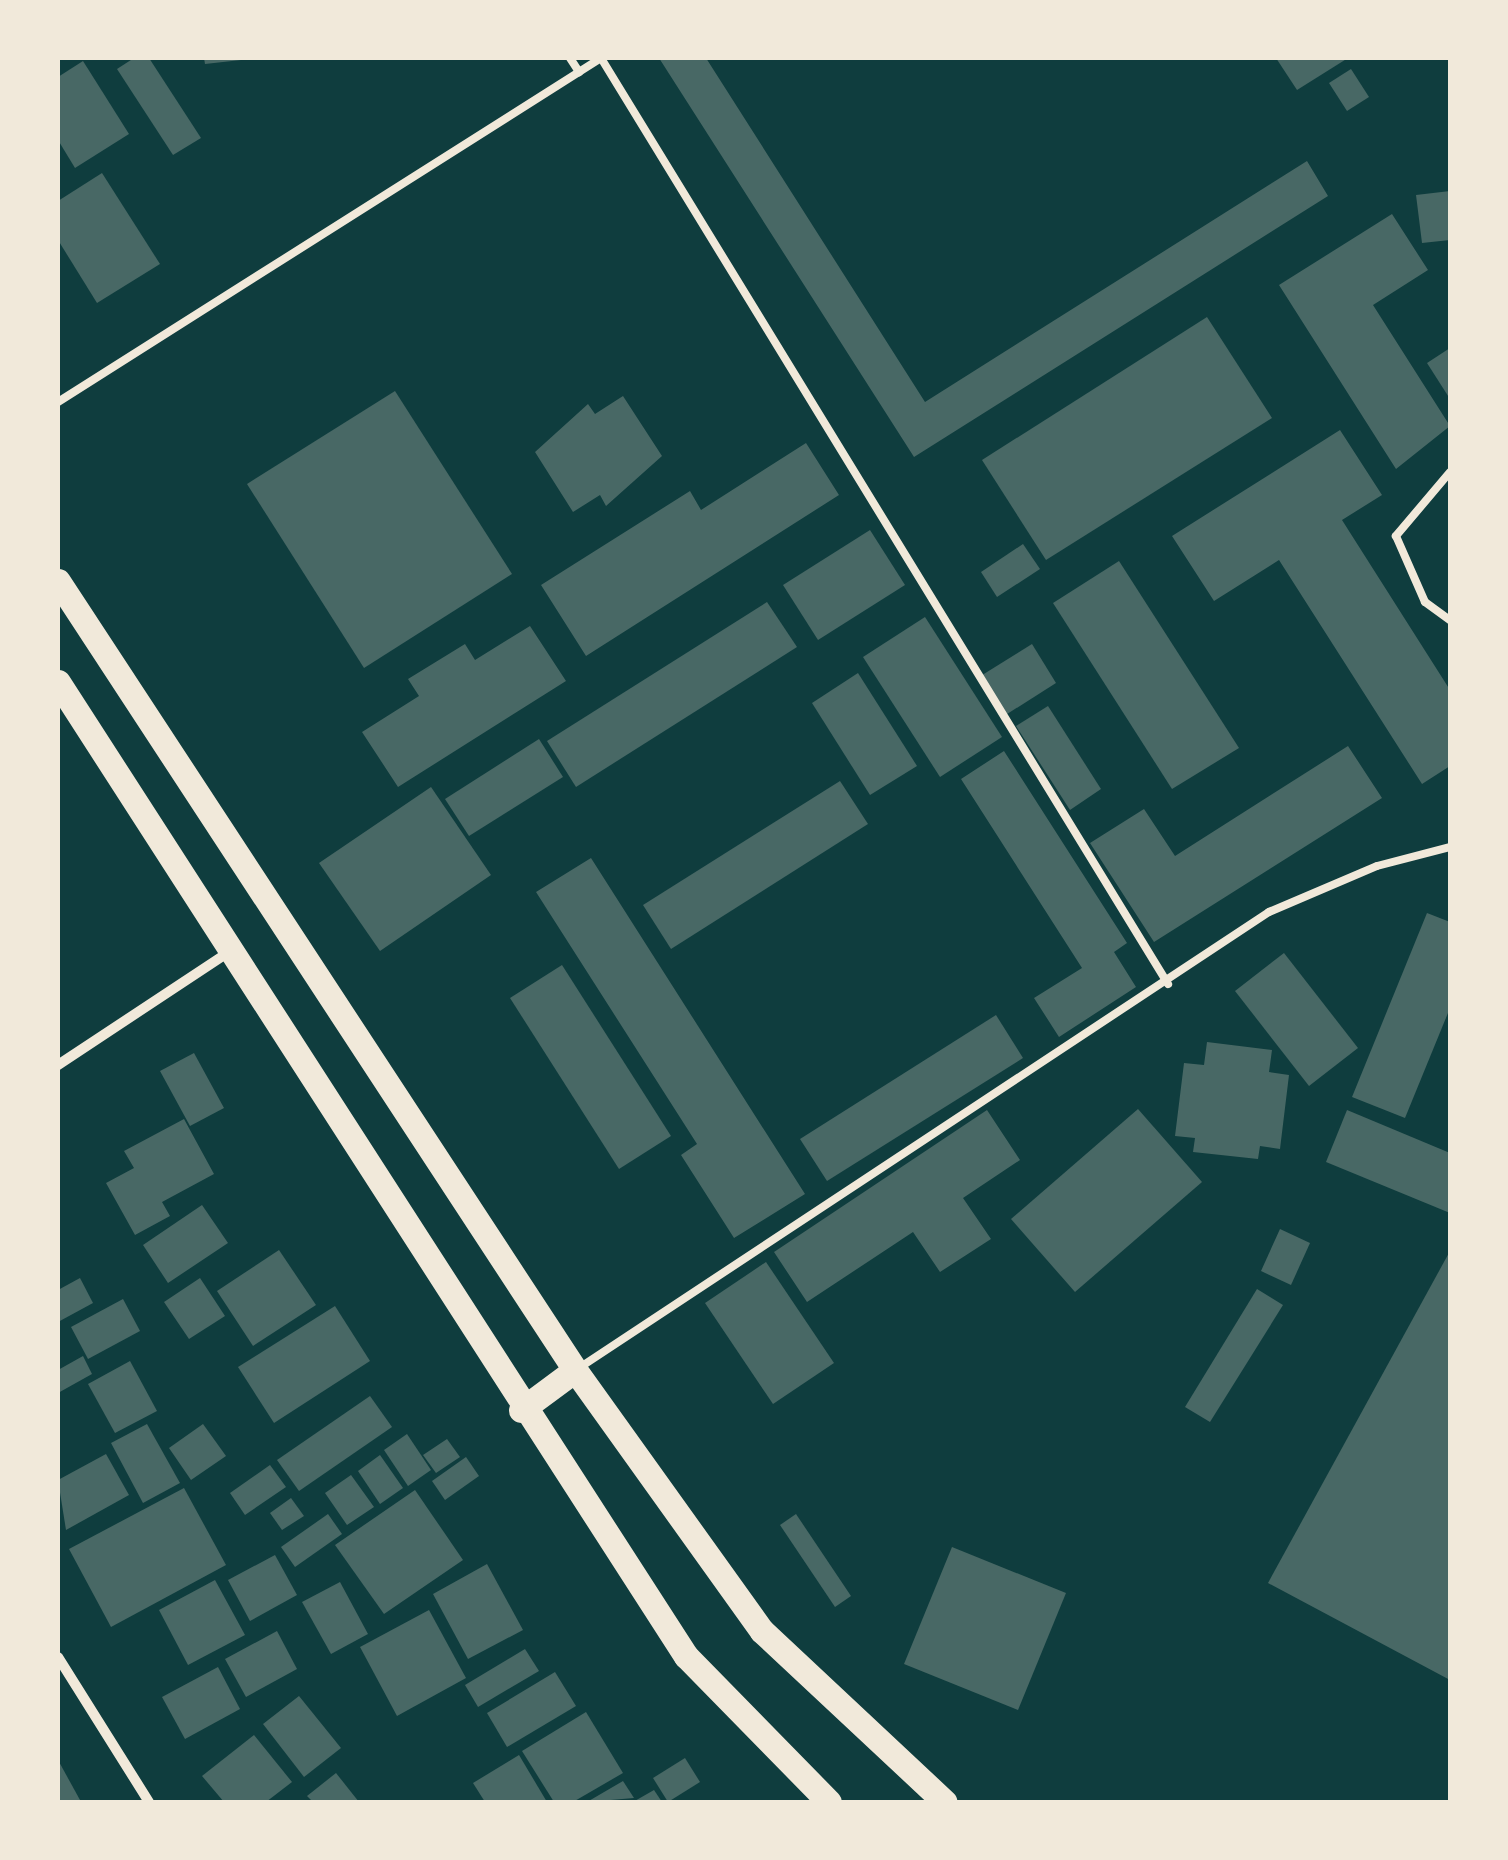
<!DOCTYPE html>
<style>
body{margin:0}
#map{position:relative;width:1508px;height:1860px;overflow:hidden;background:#0f3d3e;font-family:Mulish,sans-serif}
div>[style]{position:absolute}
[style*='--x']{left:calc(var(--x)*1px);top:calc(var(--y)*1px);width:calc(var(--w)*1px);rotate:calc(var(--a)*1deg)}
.building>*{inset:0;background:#486865}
.service>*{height:8px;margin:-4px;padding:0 4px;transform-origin:4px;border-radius:4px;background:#f1e9da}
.minor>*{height:10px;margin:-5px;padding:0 5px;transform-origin:5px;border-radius:5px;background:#f1e9da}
.primary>*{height:25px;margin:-12.5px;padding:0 12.5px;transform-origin:12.5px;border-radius:12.5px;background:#f1e9da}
span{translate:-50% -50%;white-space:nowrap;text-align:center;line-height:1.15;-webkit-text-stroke:10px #f1e9da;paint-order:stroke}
.frame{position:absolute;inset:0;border:60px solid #f1e9da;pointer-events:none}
</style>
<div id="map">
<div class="building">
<div style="clip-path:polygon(134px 58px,149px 58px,201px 138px,173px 155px,117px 69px)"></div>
<div style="clip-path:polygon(204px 58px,241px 58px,241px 60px,205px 64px)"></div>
<div style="clip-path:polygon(659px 58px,706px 58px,925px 402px,1307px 161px,1328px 196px,914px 457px)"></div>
<div style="clip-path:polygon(1276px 58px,1348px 58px,1297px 90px)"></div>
<div style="clip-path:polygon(83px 61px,129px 134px,75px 168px,58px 140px,58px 77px)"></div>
<div style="clip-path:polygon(1351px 69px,1369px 97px,1347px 111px,1329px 83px)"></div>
<div style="clip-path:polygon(102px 173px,160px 264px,97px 303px,58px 240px,58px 201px)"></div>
<div style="clip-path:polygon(1450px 191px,1450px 240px,1422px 243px,1416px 195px)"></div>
<div style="clip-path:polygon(1392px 214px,1428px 270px,1373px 305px,1450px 426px,1396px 469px,1279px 285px)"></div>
<div style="clip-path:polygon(1207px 317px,1272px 418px,1046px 560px,982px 460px)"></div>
<div style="clip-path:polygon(1450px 348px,1450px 399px,1427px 363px)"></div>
<div style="clip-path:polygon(395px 391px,512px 574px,364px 668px,247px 484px)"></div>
<div style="clip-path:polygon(623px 396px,662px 456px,606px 506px,600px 495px,573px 512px,535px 452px,588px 404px,595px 414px)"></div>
<div style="clip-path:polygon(1340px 430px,1382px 495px,1342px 520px,1450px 690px,1450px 766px,1422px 784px,1279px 560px,1214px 601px,1172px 536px)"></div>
<div style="clip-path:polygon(806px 443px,839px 495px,586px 656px,541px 585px,690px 491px,701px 510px)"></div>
<div style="clip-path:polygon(870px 530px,905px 585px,818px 640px,783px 585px)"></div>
<div style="clip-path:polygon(1023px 544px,1040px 569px,997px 597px,981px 572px)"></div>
<div style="clip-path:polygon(1119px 561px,1239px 748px,1172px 789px,1053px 603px)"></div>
<div style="clip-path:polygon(767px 602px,797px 647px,576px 787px,547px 741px)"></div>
<div style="clip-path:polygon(925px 617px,1002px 737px,940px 777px,863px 657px)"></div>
<div style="clip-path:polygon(530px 626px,566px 681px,398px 787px,362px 732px,419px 696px,408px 679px,465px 644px,475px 660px)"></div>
<div style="clip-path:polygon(1032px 644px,1056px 683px,1004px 716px,979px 677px)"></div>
<div style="clip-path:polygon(858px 673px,917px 766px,870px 795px,812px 703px)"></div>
<div style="clip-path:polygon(1048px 706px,1101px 789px,1070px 810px,1016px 726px)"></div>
<div style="clip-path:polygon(539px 739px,563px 777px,469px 836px,445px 799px)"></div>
<div style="clip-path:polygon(1348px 746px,1382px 798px,1154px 942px,1090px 843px,1144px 809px,1175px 856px)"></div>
<div style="clip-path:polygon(1004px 751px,1127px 943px,1114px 952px,1136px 987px,1059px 1037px,1034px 998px,1082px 968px,961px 779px)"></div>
<div style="clip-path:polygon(840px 781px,868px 824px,671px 949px,643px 905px)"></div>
<div style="clip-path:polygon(431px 787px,491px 875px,380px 951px,319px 863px)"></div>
<div style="clip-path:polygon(591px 858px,805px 1194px,734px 1238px,681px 1155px,697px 1144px,536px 892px)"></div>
<div style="clip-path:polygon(1427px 913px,1450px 922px,1450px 1008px,1405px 1118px,1352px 1097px)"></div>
<div style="clip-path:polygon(1284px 953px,1358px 1048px,1309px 1086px,1235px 991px)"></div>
<div style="clip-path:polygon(562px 965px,671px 1136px,619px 1169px,510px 998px)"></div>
<div style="clip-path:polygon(996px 1015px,1023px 1058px,827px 1181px,800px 1139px)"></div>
<div style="clip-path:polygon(1207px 1042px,1272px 1050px,1269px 1072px,1289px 1075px,1280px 1149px,1260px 1146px,1258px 1159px,1193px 1152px,1195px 1138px,1175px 1136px,1184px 1063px,1204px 1065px)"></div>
<div style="clip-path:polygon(194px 1053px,224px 1108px,190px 1126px,160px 1071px)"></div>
<div style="clip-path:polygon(1138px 1109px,1202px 1182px,1075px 1292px,1011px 1219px)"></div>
<div style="clip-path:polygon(987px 1110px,1020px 1160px,963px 1198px,991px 1239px,940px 1272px,913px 1232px,807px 1302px,774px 1252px)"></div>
<div style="clip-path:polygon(1347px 1110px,1450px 1153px,1450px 1213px,1326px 1162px)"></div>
<div style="clip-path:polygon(184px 1119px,214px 1174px,162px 1202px,170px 1216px,135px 1235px,106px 1183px,134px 1168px,124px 1151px)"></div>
<div style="clip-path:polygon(202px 1205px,228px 1243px,168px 1283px,143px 1245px)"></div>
<div style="clip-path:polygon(1280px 1229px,1310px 1243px,1291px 1285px,1261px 1271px)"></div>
<div style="clip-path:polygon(279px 1250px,316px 1305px,253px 1346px,217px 1291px)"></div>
<div style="clip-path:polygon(1450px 1251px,1450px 1680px,1268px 1583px)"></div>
<div style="clip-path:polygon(766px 1262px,834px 1363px,773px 1404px,705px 1303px)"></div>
<div style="clip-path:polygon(80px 1278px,93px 1303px,58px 1322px,58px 1290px)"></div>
<div style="clip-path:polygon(200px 1278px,225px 1316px,189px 1339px,164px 1302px)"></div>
<div style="clip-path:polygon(1257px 1289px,1283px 1305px,1210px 1422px,1185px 1407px)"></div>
<div style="clip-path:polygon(123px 1299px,140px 1331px,88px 1359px,71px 1327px)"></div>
<div style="clip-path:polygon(335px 1306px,370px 1361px,274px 1423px,238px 1367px)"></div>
<div style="clip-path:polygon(83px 1356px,92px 1374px,58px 1393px,58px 1370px)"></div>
<div style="clip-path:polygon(130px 1361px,157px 1411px,115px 1433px,88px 1384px)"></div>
<div style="clip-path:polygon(370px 1396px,392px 1427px,299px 1491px,277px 1460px)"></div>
<div style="clip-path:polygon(147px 1424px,180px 1483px,143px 1503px,111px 1443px)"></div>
<div style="clip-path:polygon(203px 1424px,226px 1456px,191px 1480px,169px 1448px)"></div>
<div style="clip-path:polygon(407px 1434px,431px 1470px,408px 1486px,384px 1450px)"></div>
<div style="clip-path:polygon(447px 1439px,460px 1457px,436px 1473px,423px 1455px)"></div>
<div style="clip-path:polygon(106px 1454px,129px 1495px,66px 1530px,58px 1480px)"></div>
<div style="clip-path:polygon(380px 1455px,403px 1488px,380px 1504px,358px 1471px)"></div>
<div style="clip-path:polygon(466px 1457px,479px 1476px,445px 1500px,432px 1481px)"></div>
<div style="clip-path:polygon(270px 1465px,286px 1487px,245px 1515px,230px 1493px)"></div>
<div style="clip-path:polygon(351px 1475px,374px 1507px,347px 1525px,325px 1493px)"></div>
<div style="clip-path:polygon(184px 1488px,226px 1565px,111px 1627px,69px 1549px)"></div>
<div style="clip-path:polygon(415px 1490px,463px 1560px,384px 1614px,335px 1545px)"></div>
<div style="clip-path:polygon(291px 1498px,304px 1516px,282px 1530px,270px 1513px)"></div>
<div style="clip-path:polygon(328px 1514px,342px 1534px,295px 1567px,281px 1547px)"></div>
<div style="clip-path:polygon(796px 1514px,851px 1596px,835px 1607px,780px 1525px)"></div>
<div style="clip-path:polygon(952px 1547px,1066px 1593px,1018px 1710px,904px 1664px)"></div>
<div style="clip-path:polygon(275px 1555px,297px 1595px,250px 1621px,228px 1580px)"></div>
<div style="clip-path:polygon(487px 1564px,523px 1630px,468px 1659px,433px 1594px)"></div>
<div style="clip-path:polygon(215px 1580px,245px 1635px,188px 1665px,159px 1610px)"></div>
<div style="clip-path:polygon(340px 1582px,368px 1634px,331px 1654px,302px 1602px)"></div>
<div style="clip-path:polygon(429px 1610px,466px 1678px,397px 1716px,360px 1647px)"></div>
<div style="clip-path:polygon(277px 1631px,297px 1669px,246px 1697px,225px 1659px)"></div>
<div style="clip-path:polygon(525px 1649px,539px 1671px,478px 1707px,465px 1685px)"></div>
<div style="clip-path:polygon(218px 1667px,240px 1709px,185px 1739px,162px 1697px)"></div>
<div style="clip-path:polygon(555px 1672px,576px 1706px,507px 1747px,487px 1713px)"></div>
<div style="clip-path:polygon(299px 1696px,341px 1748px,304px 1777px,263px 1724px)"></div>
<div style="clip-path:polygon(586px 1712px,623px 1773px,573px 1802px,554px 1802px,522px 1751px)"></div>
<div style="clip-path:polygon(254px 1735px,292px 1782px,266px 1802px,224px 1802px,202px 1776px)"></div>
<div style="clip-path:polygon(519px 1755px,547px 1802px,485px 1802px,473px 1783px)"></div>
<div style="clip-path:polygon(685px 1758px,700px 1782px,668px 1802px,653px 1778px)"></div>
<div style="clip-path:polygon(58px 1760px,80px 1800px,74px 1802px,58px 1802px)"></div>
<div style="clip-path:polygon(336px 1773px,359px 1802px,313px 1802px,307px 1796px)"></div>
<div style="clip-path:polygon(623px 1781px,634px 1798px,587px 1802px)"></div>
<div style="clip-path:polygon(654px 1790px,662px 1802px,633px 1802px)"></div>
</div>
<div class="service">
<div style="--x:570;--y:58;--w:17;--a:57"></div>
<div style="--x:601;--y:58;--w:1086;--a:58.52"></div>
<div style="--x:58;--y:402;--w:643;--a:-32.35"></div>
<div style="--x:1450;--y:472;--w:84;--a:130.2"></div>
<div style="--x:1396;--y:536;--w:72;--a:66.3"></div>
<div style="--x:1425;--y:602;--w:31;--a:36"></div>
<div style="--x:579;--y:1368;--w:827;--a:-33.46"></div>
<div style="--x:1269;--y:912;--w:117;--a:-23.1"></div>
<div style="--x:1377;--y:866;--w:75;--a:-14.6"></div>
</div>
<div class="minor">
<div style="--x:58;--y:1065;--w:206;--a:-33.5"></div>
<div style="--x:58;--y:1657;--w:171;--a:57.9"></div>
</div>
<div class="primary">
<div style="--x:58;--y:581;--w:943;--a:56.76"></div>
<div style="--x:575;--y:1370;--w:321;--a:54.4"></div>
<div style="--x:762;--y:1631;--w:250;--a:43.1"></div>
<div style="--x:58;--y:682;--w:1159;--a:57.19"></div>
<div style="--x:686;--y:1656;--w:204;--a:45.6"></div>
<div style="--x:521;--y:1410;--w:67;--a:-36.5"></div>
</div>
<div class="frame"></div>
</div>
